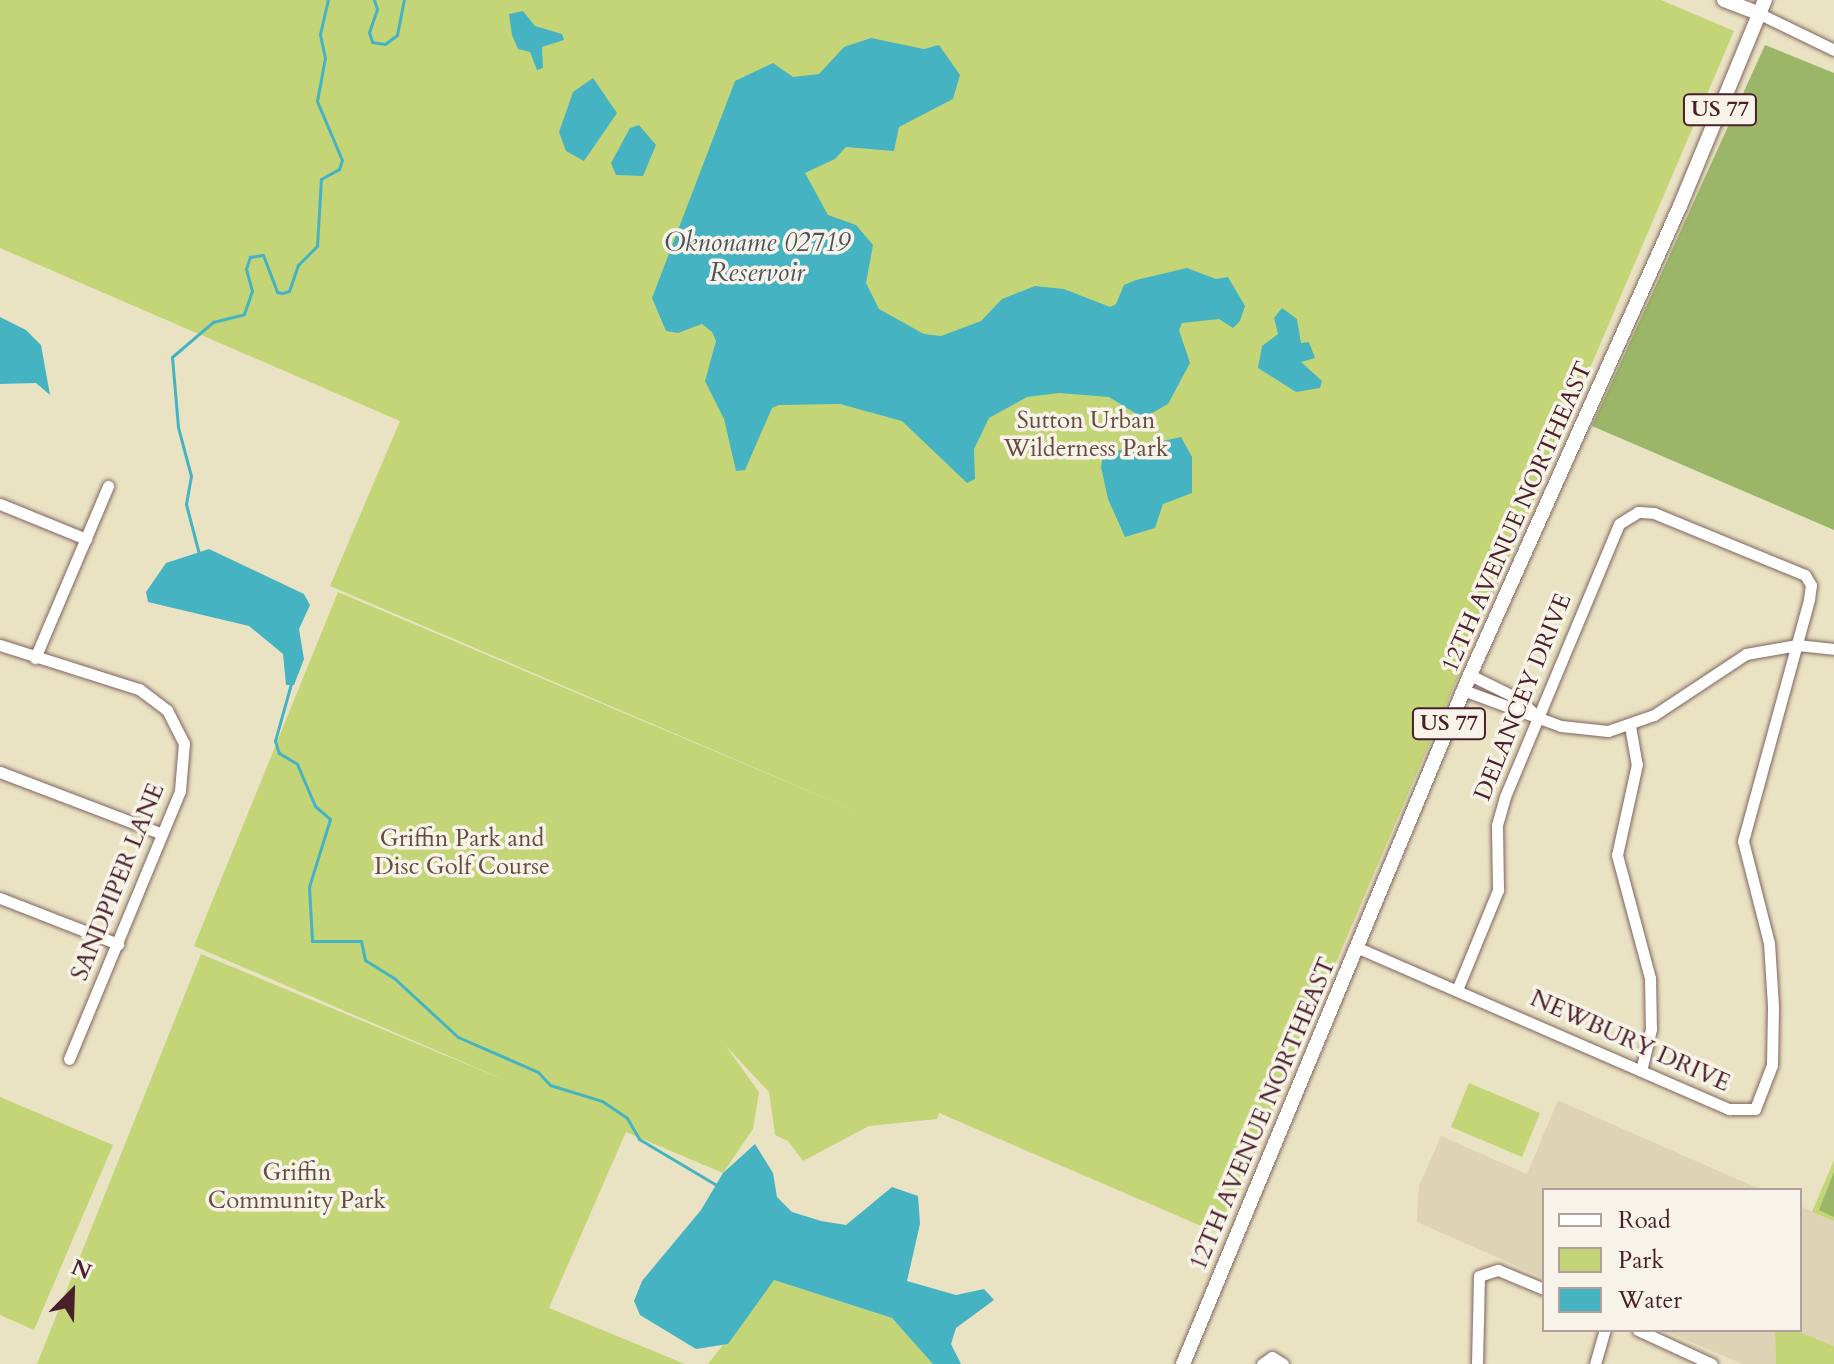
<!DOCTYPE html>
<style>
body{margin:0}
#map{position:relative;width:1834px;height:1364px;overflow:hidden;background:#e9e3c3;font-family:Cardo,serif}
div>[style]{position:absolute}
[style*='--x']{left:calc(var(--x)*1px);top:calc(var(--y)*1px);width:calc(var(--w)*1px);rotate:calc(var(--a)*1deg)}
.built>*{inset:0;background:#ded3b4}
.green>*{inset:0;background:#c4d577}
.forest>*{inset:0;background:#9bb668}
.water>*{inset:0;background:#46b3c3}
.stream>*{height:3px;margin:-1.5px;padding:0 1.5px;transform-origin:1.5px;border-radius:1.5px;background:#46b3c3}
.roads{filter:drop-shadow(0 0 2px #826460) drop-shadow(0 0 2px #826460)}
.minor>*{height:11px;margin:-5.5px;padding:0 5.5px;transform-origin:5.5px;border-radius:5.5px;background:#fff}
.major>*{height:14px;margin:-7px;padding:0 7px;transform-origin:7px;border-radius:7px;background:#fff}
span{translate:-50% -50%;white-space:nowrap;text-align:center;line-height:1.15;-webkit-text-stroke:7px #f7f3e8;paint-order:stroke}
.shield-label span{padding:2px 6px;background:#f7f3e8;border:2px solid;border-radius:6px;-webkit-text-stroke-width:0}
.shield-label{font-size:22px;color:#4a1f2b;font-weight:700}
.park-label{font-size:24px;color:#684c3e}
.street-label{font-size:24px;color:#4a1f2b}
.water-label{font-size:26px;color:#495360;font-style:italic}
.legend{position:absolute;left:1542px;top:1188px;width:260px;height:144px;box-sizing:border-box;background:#f7f3e8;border:2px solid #b29e9c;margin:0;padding:10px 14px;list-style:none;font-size:24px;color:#4a1f2b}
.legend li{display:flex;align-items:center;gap:16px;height:40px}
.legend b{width:40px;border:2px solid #b29e9c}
.north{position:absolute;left:32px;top:1252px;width:80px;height:80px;-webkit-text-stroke:6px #f7f3e8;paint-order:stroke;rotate:23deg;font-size:22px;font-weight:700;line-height:32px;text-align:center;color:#4a1f2b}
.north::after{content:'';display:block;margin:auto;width:28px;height:36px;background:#4a1f2b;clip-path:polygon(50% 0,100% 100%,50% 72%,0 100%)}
</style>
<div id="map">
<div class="built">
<div style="clip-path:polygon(1558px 1100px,1566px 1104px,1762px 1190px,1544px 1190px,1544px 1278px,1417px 1222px,1419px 1186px,1441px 1136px,1527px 1174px)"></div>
<div style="clip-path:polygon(1800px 1206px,1834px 1221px,1834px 1346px,1795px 1330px,1800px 1330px)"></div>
<div style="clip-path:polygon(1663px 1330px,1775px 1330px,1776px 1364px,1743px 1364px)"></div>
</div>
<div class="green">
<div style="clip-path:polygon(0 0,1661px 0,1734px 31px,1220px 1234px,939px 1113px,937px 1119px,869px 1126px,803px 1161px,788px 1141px,775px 1135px,769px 1092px,725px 1045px,759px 1092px,753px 1129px,723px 1173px,626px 1132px,549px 1308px,685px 1364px,37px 1364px,201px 954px,512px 1083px,194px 946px,338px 592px,870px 817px,330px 586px,400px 421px,0 248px)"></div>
<div style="clip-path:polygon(1469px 1083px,1540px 1113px,1522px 1157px,1451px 1127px)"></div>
<div style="clip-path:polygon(0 1097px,113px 1145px,34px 1330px,0 1315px)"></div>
<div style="clip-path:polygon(1834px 1160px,1834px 1221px,1812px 1212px)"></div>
<div style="clip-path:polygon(774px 1280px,892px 1318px,934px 1364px,708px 1364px)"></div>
<div style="clip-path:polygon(1775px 1330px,1795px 1330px,1834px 1346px,1834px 1364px,1776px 1364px)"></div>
</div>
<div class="forest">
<div style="clip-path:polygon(1765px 45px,1834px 73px,1834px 530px,1592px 426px)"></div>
<div style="clip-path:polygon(1834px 1172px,1834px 1217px,1819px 1210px)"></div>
</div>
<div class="water">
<div style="clip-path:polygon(523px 11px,535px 26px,562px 34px,564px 40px,542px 47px,543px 68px,537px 70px,530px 52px,518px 49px,512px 35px,509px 14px)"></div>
<div style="clip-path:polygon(871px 38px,924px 49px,939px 45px,960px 75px,953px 99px,899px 127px,894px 151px,846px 147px,835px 159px,805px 173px,828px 215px,856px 225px,873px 245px,866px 283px,879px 309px,924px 334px,941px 336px,981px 321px,1002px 299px,1035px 286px,1064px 289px,1110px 307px,1116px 304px,1124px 285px,1136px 280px,1187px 268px,1216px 279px,1228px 277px,1245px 306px,1240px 321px,1233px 328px,1219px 319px,1182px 323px,1179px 330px,1190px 363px,1168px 404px,1143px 418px,1109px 397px,1059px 393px,1027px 397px,989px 418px,974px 449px,975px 479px,967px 483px,902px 421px,840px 404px,779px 405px,772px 408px,745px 470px,736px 471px,724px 419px,705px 381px,716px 341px,712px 332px,702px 324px,678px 333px,666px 331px,652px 298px,735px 81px,773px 63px,793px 77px,819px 74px,844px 47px)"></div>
<div style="clip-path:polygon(593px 78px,617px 113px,584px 161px,566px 151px,559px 132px,573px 92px)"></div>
<div style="clip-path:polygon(639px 125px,656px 145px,643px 176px,616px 175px,611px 163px,630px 128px)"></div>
<div style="clip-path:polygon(1282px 308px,1297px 319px,1301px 343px,1309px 342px,1315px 358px,1301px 362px,1322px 381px,1320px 388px,1296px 392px,1258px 368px,1262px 346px,1278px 334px,1274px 318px)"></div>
<div style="clip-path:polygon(0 317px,26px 330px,41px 345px,50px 395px,36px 383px,0 384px)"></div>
<div style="clip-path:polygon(1181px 437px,1192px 457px,1192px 493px,1163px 504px,1155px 528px,1125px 537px,1108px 499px,1101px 467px,1103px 454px)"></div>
<div style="clip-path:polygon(209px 549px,304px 594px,310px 605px,299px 629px,304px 659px,294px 685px,286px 685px,283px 654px,249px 626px,148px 602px,146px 592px,166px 563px)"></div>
<div style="clip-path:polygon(755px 1144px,773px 1173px,777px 1197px,792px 1212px,821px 1221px,846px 1225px,892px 1187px,918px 1196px,920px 1224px,907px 1281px,956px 1295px,984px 1289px,994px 1300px,956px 1328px,951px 1344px,961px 1364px,933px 1364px,892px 1318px,774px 1280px,728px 1344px,696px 1349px,640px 1315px,634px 1301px,642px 1281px,701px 1210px,723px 1173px)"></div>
</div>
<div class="stream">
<div style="--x:374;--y:0;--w:9;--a:72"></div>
<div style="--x:377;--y:9;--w:24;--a:109"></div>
<div style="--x:369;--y:32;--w:10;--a:73"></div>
<div style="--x:372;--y:42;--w:13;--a:9"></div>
<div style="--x:385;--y:44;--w:15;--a:-37"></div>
<div style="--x:397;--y:35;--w:36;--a:-79"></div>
<div style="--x:199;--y:554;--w:52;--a:-104.6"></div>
<div style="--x:186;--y:504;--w:28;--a:-80"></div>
<div style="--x:191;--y:476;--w:51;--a:-104.9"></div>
<div style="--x:178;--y:427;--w:70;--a:-94.9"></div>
<div style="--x:172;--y:357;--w:54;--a:-40.5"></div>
<div style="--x:213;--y:322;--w:32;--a:-14"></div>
<div style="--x:244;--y:314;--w:24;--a:-71"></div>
<div style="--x:252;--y:291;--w:23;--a:-105"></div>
<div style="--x:246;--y:269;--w:13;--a:-72"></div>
<div style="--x:250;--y:257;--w:13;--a:-9"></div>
<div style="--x:263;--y:255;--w:40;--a:69"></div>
<div style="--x:277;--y:292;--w:5;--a:11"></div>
<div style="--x:282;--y:293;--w:7;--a:-16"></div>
<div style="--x:289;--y:291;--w:28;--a:-71"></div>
<div style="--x:298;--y:265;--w:27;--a:-45"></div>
<div style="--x:317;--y:246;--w:67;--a:-86.6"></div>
<div style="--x:321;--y:179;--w:21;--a:-29"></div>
<div style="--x:339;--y:169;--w:9;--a:-72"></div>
<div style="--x:342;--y:160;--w:64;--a:-113"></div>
<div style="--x:317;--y:101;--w:44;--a:-79.5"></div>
<div style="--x:325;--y:58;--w:25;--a:-102"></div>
<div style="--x:320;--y:34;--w:35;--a:-77"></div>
<div style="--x:292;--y:680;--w:63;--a:105.6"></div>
<div style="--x:275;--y:741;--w:13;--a:72"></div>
<div style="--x:279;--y:753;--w:21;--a:31"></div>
<div style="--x:297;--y:764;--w:46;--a:66.8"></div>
<div style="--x:315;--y:806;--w:20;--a:41"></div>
<div style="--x:330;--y:819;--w:71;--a:107.2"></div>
<div style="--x:309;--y:887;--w:54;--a:86.8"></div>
<div style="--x:312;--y:941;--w:49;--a:0"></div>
<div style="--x:361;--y:941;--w:19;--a:78"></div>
<div style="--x:365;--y:960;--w:34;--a:32"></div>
<div style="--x:394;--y:978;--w:87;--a:42.7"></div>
<div style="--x:458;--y:1037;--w:87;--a:23.6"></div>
<div style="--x:538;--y:1072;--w:18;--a:47"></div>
<div style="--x:550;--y:1085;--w:54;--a:17.1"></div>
<div style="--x:602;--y:1101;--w:30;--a:34"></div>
<div style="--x:627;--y:1118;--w:24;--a:60"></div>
<div style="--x:639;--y:1139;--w:92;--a:30.7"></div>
</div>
<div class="roads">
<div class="minor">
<div style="--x:1760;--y:14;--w:82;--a:25.9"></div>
<div style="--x:0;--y:504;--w:93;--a:22.1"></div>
<div style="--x:0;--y:645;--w:146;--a:17.6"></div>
<div style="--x:139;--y:689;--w:35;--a:37"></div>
<div style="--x:167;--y:710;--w:37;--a:63"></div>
<div style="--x:184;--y:743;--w:48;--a:94.8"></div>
<div style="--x:180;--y:791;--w:290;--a:112.5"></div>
<div style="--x:35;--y:658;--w:187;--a:-67"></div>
<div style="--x:1470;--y:675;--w:52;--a:26.1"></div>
<div style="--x:1517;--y:698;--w:24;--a:42"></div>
<div style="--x:1463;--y:690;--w:104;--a:20.2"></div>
<div style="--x:1561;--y:726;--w:47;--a:6.1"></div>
<div style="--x:1608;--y:731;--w:49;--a:-19.2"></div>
<div style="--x:1654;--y:715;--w:110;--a:-33.5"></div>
<div style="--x:1746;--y:654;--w:52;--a:-10"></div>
<div style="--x:1797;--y:645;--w:37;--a:6"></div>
<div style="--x:1630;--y:726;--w:39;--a:80"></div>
<div style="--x:1637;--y:764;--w:93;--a:102.4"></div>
<div style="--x:1617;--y:855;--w:127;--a:75"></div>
<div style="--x:1650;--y:978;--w:51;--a:88.9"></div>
<div style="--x:1651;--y:1029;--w:43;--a:103.4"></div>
<div style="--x:0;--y:772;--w:173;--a:20.9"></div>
<div style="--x:0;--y:898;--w:127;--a:21.3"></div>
<div style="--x:1356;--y:947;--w:407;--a:23.5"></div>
<div style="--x:1729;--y:1109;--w:26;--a:0"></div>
<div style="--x:1755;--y:1109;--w:47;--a:-68.9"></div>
<div style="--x:1772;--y:1065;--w:59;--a:-89"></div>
<div style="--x:1773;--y:1006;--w:63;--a:-93.6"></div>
<div style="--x:1769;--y:943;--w:105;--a:-104.3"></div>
<div style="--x:1743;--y:841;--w:251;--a:-74.7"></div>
<div style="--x:1809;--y:599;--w:14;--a:-82"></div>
<div style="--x:1811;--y:585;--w:12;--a:-121"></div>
<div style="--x:1805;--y:575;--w:163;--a:-157.7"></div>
<div style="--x:1654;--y:513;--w:16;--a:-176"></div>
<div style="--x:1638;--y:512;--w:22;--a:148"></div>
<div style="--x:1619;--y:524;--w:296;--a:112.7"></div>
<div style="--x:1505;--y:797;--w:29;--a:106"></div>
<div style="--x:1497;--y:825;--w:65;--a:89.1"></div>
<div style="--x:1498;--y:890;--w:108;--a:112.3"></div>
<div style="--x:1638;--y:1330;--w:81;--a:24.7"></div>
<div style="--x:1262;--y:1364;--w:12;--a:-35"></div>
<div style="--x:1272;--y:1357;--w:13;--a:32"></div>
<div style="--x:1477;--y:1364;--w:88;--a:-88.7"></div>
<div style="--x:1479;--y:1276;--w:20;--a:-18"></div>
<div style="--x:1498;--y:1270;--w:50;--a:22.4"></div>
<div style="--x:1595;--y:1364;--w:35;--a:-74"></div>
</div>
<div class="major">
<div style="--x:1724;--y:0;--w:39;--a:21"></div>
<div style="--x:1183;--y:1364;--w:746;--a:-67.39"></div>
<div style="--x:1470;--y:675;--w:514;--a:-65.88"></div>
<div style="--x:1680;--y:206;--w:223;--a:-67.6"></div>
</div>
</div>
<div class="shield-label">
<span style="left:1720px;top:110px">US 77</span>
<span style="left:1449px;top:724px">US 77</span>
</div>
<div class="park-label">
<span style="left:1086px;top:435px">Sutton Urban<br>Wilderness Park</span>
<span style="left:462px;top:853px">Griffin Park and<br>Disc Golf Course</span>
<span style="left:297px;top:1187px">Griffin<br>Community Park</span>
</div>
<div class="street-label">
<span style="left:1517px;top:517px;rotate:-66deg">12TH AVENUE NORTHEAST</span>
<span style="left:1523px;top:697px;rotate:-68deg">DELANCEY DRIVE</span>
<span style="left:118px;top:882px;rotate:-68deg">SANDPIPER LANE</span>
<span style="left:1630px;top:1041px;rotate:24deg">NEWBURY DRIVE</span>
<span style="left:1263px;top:1114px;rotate:-67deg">12TH AVENUE NORTHEAST</span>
</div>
<div class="water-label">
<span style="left:757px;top:258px">Oknoname 02719<br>Reservoir</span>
</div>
<ul class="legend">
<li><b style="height:10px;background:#fff"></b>Road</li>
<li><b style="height:22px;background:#c4d577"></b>Park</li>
<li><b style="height:22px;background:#46b3c3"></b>Water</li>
</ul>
<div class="north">N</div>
</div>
